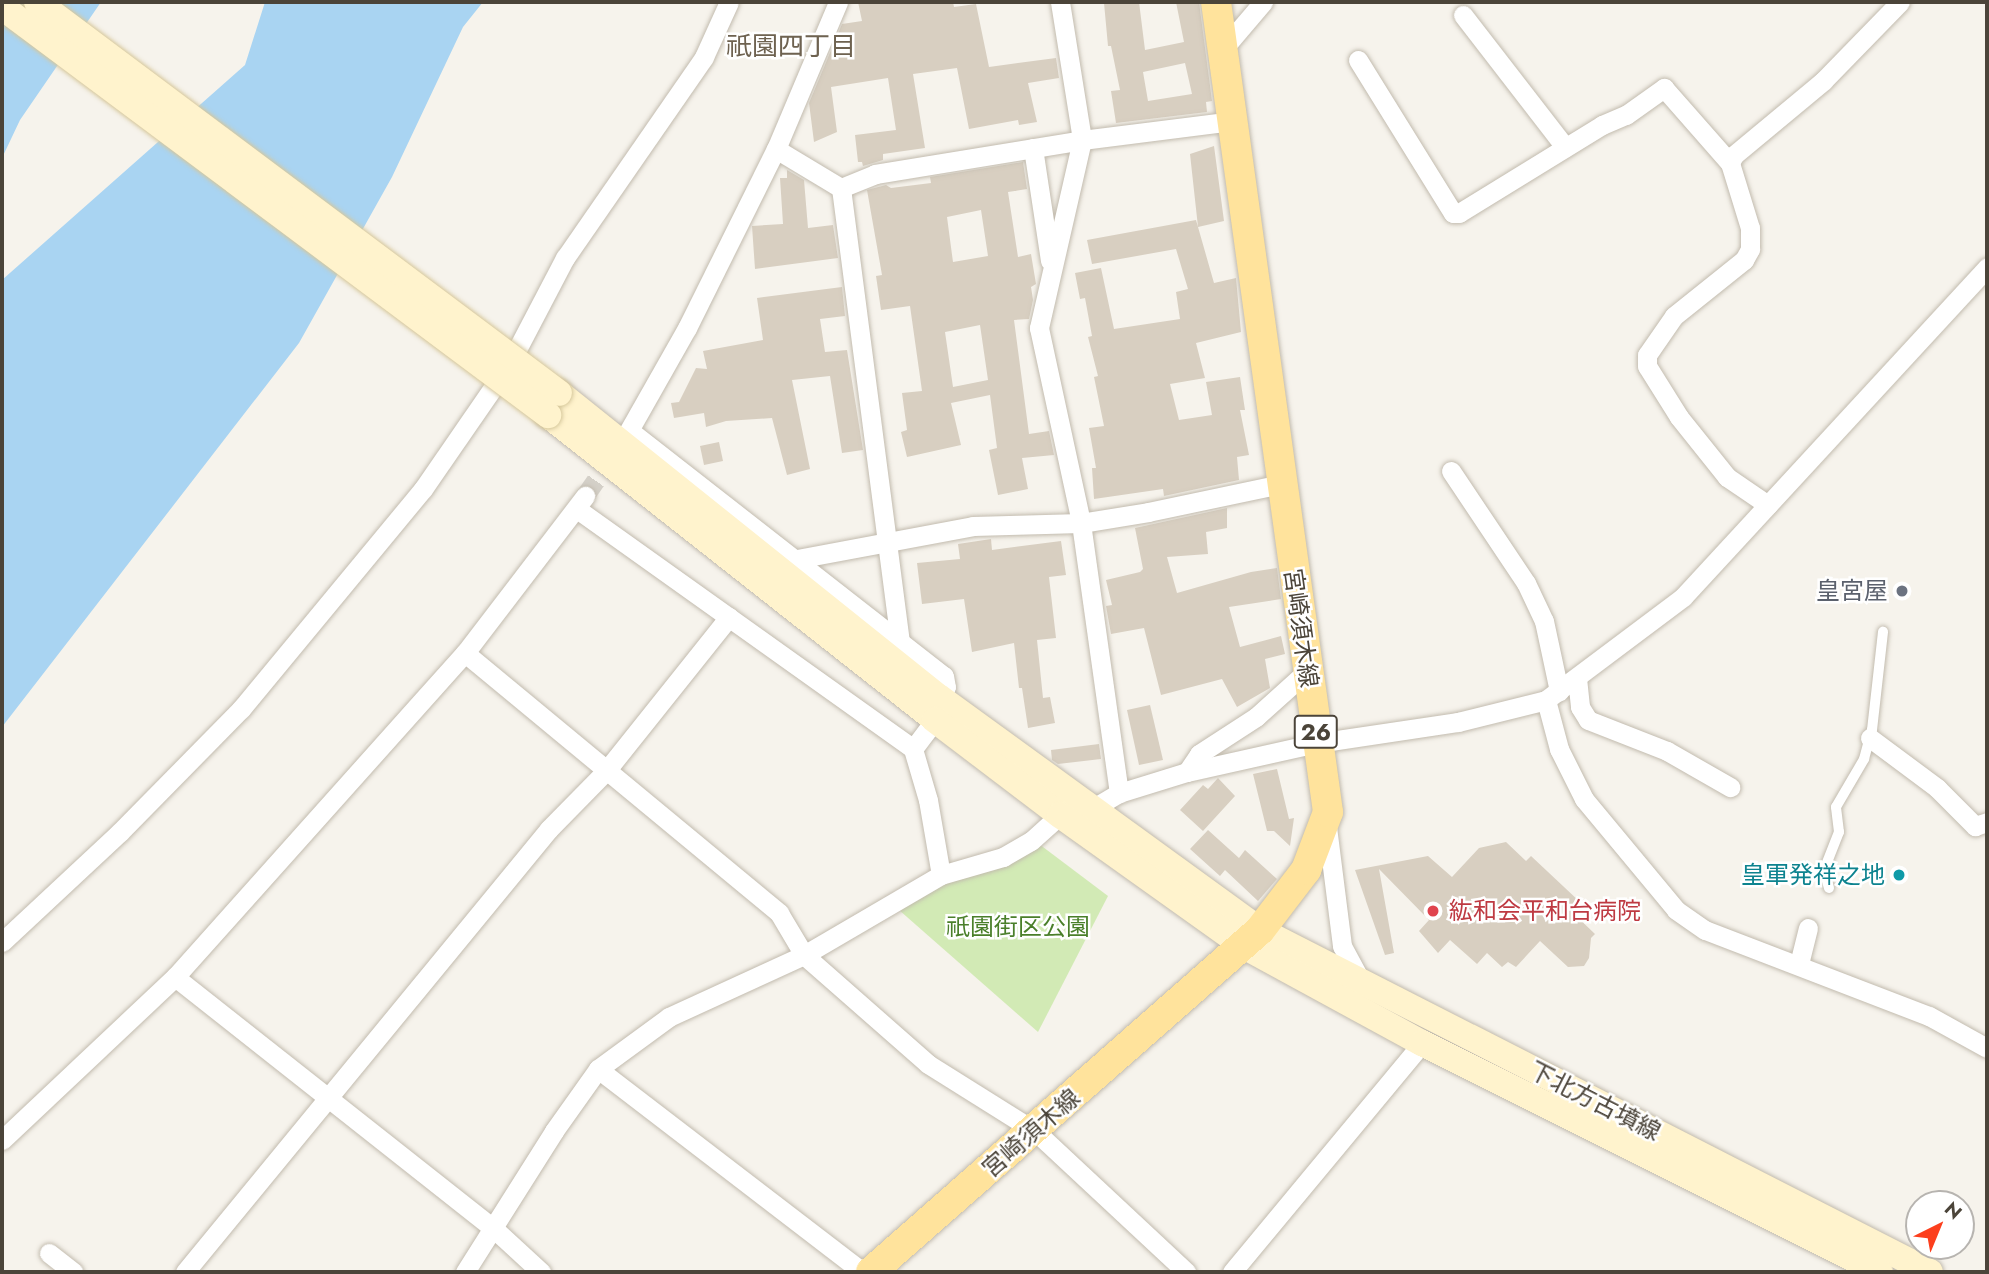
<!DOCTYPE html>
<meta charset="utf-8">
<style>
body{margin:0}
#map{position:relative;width:1989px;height:1274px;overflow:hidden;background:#f6f3ec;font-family:Jost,"Noto Sans JP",sans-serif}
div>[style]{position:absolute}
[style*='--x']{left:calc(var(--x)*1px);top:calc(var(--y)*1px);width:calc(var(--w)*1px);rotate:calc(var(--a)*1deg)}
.green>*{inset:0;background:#d2eab5}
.water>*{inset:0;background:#a9d4f2}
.building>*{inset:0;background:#d8cfc1}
.street-tunnel>*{height:19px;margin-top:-9.5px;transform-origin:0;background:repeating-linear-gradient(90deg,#d4d0c8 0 19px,transparent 0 29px)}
.roads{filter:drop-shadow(0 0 2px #c2bbae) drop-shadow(0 0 2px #c2bbae)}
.lane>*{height:10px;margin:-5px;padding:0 5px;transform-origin:5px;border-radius:5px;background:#fff}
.street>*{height:19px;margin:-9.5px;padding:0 9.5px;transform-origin:9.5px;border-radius:9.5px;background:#fff}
.secondary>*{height:26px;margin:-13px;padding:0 13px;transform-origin:13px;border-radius:13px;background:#fff3cd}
.primary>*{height:30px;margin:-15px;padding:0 15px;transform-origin:15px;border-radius:15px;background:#ffe39c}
.bridges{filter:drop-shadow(0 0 2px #d6c79b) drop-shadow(0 0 2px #d6c79b)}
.secondary-bridge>*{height:26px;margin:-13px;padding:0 13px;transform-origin:13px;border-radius:13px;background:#fff3cd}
.dots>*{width:19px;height:19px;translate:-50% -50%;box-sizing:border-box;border:4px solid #fff;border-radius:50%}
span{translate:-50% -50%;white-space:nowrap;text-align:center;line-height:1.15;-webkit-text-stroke:5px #fff;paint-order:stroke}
.shield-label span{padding:2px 5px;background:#fff;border:2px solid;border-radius:5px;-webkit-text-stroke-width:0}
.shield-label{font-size:23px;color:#4b4439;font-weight:700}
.worship-label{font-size:24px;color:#5b616d}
.right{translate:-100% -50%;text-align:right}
.street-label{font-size:24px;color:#4b4439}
.culture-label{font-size:24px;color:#0d838f}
.health-label{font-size:24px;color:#be3a42}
.left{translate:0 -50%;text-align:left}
.park-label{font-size:24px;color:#4a7f2a}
.neighbourhood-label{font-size:26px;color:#6e6250}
.frame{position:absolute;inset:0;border:4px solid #4b4439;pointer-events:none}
.north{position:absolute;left:1905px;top:1190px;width:70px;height:70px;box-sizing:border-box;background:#fff;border:2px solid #b7b4b0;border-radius:50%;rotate:43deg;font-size:19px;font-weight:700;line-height:28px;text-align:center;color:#4b4439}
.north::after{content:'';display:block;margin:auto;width:24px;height:32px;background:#fc3f1d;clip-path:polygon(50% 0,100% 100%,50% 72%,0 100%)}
</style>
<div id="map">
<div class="green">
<div style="clip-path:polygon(1039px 844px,1108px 896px,1038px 1032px,899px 910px,943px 883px)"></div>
</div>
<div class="water">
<div style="clip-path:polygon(2px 2px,101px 2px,20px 120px,2px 158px)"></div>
<div style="clip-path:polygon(265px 2px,483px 2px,463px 27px,392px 177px,299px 343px,2px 727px,2px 280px,245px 65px)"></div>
</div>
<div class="building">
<div style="clip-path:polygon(858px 2px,953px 2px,954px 7px,976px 4px,989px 67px,1056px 58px,1059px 78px,1028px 83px,1037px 122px,1019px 125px,1018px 120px,969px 129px,957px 68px,913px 74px,925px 148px,883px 154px,883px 160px,863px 166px,862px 162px,858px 162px,855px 135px,896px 130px,888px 78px,831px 87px,837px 132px,814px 142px,809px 103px,842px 24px,862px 21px)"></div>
<div style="clip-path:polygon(evenodd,1139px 2px,1145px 50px,1184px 42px,1176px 2px,1199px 2px,1212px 101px,1206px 102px,1207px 112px,1116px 123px,1111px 91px,1120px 90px,1111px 46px,1108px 46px,1104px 3px,1139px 2px,1185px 63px,1192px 94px,1148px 101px,1143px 72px,1185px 63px)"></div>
<div style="clip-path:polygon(1214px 146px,1224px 221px,1198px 227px,1214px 283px,1236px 278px,1241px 332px,1196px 343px,1205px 378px,1170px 384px,1179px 420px,1212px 415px,1206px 382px,1240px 377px,1245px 410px,1240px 410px,1249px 455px,1237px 457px,1239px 480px,1164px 496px,1163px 489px,1094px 499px,1092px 468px,1096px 468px,1089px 428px,1104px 426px,1094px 377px,1098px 376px,1088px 337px,1092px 336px,1085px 298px,1080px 299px,1075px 273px,1101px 268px,1114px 329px,1180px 319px,1176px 292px,1188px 289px,1176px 249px,1092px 264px,1087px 240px,1196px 220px,1198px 227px,1190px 154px)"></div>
<div style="clip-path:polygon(evenodd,1023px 162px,1027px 189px,1008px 192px,1018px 257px,1031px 254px,1036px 284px,1031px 287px,1033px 300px,1029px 319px,1014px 320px,1029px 434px,1049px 431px,1054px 455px,1022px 458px,1028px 489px,998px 495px,989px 450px,997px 448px,990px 395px,951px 403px,961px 445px,907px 457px,901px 432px,907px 430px,902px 393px,922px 391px,910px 306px,881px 310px,876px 276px,882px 275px,867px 190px,886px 185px,891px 188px,931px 183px,930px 177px,1023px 162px,981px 210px,988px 256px,953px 262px,947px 217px,981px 210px,1023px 162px,980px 325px,988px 380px,953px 387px,945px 332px,980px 325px)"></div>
<div style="clip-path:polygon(787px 170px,804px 180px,808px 228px,833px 225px,838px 258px,755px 269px,752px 226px,783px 224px,780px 178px,787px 178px)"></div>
<div style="clip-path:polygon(842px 287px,845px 316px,820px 319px,825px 352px,847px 350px,863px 450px,842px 453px,830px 376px,792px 380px,810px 469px,787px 475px,772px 418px,726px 421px,706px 427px,704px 413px,674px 418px,671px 403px,679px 402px,696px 368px,707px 369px,703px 351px,763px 340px,757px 298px)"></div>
<div style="clip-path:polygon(719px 442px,723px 461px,704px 465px,700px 446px)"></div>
<div style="clip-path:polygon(1227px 508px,1227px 528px,1206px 532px,1208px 554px,1167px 557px,1177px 593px,1251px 572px,1277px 568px,1281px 599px,1229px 607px,1240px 647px,1281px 636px,1285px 654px,1265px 659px,1270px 688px,1237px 707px,1222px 679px,1161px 695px,1144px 628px,1111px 634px,1106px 606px,1112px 605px,1106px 580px,1140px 572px,1143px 569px,1135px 528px)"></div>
<div style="clip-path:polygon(991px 539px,992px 550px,1061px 541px,1066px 575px,1049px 577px,1056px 638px,1037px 640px,1043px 698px,1050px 697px,1055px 723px,1028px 728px,1022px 688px,1019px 688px,1014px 643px,972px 652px,964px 599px,922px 604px,917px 563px,960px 559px,958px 544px)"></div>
<div style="clip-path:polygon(1150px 705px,1163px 760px,1139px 765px,1127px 710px)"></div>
<div style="clip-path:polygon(1099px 744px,1101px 759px,1058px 764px,1052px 760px,1051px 750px)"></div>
<div style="clip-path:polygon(1277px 769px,1289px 819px,1294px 818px,1290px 846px,1274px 831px,1267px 831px,1253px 774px)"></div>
<div style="clip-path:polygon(1218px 778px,1235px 796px,1203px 831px,1180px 810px,1203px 785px,1208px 789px)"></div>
<div style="clip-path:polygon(1208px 830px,1239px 858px,1245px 850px,1277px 879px,1258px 901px,1225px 870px,1220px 876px,1190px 849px)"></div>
<div style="clip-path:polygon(1506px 842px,1526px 861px,1531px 856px,1580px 902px,1571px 911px,1595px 934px,1591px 938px,1589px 958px,1584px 966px,1568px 967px,1540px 941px,1516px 967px,1508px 962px,1502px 967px,1487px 953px,1477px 964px,1450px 940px,1438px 953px,1419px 931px,1429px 920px,1379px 869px,1394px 953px,1385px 955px,1355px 870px,1428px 856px,1452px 877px,1479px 848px)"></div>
</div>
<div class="street-tunnel">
<div style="--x:585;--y:496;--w:52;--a:-55.1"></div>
</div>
<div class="roads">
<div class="lane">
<div style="--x:1829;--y:888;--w:19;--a:-106"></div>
<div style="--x:1824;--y:870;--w:41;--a:-68.5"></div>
<div style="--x:1839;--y:832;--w:25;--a:-97"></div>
<div style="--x:1836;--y:807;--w:56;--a:-59.7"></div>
<div style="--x:1864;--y:759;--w:30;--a:-75"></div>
<div style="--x:1872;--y:730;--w:99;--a:-83.6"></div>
</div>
<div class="street">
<div style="--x:1060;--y:2;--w:140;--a:80.9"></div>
<div style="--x:1082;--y:140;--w:193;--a:102.9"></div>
<div style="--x:1039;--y:328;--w:199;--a:77.8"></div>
<div style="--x:1081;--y:523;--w:273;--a:82"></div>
<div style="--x:1463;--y:15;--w:167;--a:52.3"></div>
<div style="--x:1223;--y:49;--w:62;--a:-49.6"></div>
<div style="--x:1358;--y:60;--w:180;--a:58.2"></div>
<div style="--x:1453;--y:213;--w:6;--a:0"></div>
<div style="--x:1459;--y:213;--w:168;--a:-31.6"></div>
<div style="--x:1602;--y:125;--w:26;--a:-23"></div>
<div style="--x:1626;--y:115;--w:47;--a:-35.4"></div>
<div style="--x:1664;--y:88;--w:100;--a:48.7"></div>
<div style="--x:1033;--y:148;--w:114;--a:81.4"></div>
<div style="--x:776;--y:149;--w:76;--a:31"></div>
<div style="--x:841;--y:188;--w:459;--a:82.6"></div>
<div style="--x:841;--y:188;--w:37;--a:-22"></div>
<div style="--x:875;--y:174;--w:210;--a:-9.3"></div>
<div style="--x:1082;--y:140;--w:151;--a:-7.2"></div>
<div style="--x:630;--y:431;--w:398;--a:38"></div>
<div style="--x:944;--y:676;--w:11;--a:80"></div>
<div style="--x:946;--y:687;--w:12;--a:125"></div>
<div style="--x:623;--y:441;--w:130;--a:-60.5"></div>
<div style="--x:687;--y:328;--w:200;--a:-63.6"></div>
<div style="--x:776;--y:149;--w:160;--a:-67.1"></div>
<div style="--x:1451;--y:471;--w:135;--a:56.2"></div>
<div style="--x:1526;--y:583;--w:42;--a:64.7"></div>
<div style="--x:1544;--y:621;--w:72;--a:77.9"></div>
<div style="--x:1768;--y:505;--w:50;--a:-145.7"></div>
<div style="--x:1727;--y:477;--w:77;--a:-128.7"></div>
<div style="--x:1679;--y:417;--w:60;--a:-122.1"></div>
<div style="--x:1647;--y:366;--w:11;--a:-90"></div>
<div style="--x:1647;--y:355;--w:47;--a:-55.3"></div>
<div style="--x:1674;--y:316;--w:90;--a:-38.7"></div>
<div style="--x:1744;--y:260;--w:13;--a:-61"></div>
<div style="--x:1750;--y:249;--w:21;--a:-90"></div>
<div style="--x:1750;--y:228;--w:68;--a:-107.1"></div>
<div style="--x:1730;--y:163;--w:9;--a:-63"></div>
<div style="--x:1734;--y:155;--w:116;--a:-39.7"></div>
<div style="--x:1823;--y:81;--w:110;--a:-45.7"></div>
<div style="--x:577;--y:509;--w:413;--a:35.5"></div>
<div style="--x:913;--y:749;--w:53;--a:73.6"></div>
<div style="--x:928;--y:800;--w:76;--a:80.2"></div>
<div style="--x:797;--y:559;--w:179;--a:-10.6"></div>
<div style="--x:973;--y:526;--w:108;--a:-1.6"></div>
<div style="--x:1081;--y:523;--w:68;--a:-9.3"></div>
<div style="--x:1148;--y:512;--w:136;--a:-11.9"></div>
<div style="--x:465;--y:653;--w:408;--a:39.6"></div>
<div style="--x:779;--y:913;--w:49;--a:59.2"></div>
<div style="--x:804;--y:955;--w:165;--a:41.3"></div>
<div style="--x:928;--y:1064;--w:126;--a:32.1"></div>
<div style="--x:1035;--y:1131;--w:207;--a:43"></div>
<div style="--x:1577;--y:678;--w:29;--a:84"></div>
<div style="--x:1580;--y:707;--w:15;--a:58"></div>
<div style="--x:1588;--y:720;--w:85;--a:21.4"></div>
<div style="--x:1667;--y:751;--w:73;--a:29.7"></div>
<div style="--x:1546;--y:700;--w:51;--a:75.1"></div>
<div style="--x:1559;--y:749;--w:56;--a:63.4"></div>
<div style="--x:1584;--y:799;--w:144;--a:50.3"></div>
<div style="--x:1676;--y:910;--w:35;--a:35"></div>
<div style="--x:1705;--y:930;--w:240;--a:21"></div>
<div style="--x:1929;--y:1016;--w:66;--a:28.9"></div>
<div style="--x:1870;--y:738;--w:84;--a:36.7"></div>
<div style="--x:1937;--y:788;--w:54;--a:45"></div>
<div style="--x:1975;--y:826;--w:13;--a:-18"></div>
<div style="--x:913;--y:749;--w:36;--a:-53"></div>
<div style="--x:1187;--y:772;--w:133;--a:-12.6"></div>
<div style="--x:1317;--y:743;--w:143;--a:-8.5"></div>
<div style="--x:1458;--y:722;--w:91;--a:-14"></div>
<div style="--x:1546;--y:700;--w:171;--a:-36.9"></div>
<div style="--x:1683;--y:597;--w:449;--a:-47.3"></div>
<div style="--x:1327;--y:827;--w:120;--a:82.8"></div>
<div style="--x:1342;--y:946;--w:42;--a:61.6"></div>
<div style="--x:2;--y:942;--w:161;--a:-43"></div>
<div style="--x:120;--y:832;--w:173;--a:-45.5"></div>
<div style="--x:241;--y:709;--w:286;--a:-50.4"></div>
<div style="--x:423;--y:489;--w:153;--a:-55.4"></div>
<div style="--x:510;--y:363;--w:119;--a:-62.4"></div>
<div style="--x:565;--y:258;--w:244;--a:-55.3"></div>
<div style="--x:704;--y:57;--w:60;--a:-65.6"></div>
<div style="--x:1799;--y:964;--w:37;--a:-76"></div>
<div style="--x:175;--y:977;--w:404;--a:38.3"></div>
<div style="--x:492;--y:1227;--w:67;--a:42.6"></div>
<div style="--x:598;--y:1069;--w:334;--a:37.5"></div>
<div style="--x:2;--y:1140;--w:238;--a:-43.3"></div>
<div style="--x:175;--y:977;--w:435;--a:-48.2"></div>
<div style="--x:465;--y:653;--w:198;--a:-52.6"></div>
<div style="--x:49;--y:1253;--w:31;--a:38"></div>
<div style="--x:185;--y:1272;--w:573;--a:-50.59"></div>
<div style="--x:549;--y:829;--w:81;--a:-45.5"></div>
<div style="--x:606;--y:771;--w:197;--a:-51.4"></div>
<div style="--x:465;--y:1272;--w:167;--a:-57.7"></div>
<div style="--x:554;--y:1131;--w:76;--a:-54.6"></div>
<div style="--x:598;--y:1069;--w:88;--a:-36.2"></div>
<div style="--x:669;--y:1017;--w:149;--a:-24.7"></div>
<div style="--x:804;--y:955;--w:159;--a:-30.3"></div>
<div style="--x:941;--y:875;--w:65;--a:-16.2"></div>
<div style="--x:1003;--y:857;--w:32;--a:-30"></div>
<div style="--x:1031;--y:841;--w:39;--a:-42"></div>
<div style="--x:1060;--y:815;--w:33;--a:-11"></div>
<div style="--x:1092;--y:809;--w:31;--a:-31"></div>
<div style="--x:1119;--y:793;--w:71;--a:-17.2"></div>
<div style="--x:1187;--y:772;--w:22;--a:-56"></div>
<div style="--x:1199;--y:754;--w:68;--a:-33"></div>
<div style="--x:1256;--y:717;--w:69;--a:-42"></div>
<div style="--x:1232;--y:1272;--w:298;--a:-50.3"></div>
</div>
<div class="secondary">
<div style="--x:559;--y:393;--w:487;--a:38.7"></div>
<div style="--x:939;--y:697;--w:397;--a:36"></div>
<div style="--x:1260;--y:930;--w:752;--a:27.04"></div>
<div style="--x:548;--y:415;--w:493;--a:38.2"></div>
<div style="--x:935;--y:720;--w:157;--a:37.2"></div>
<div style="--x:1060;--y:815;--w:224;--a:35.5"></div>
<div style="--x:1242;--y:945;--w:205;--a:28.6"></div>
<div style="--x:1422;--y:1043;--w:512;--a:26.57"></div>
</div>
<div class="primary">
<div style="--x:871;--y:1272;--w:518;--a:-41.32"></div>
<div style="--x:1260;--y:930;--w:76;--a:-52.5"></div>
<div style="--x:1306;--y:870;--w:62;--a:-69.2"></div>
<div style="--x:1328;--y:812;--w:818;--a:-97.87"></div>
</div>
</div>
<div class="bridges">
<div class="secondary-bridge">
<div style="--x:37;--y:2;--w:652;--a:36.83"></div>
<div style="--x:2;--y:7;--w:682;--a:36.77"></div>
</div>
</div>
<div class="dots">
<div style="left:1902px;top:591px;background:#6b7280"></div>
<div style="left:1899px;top:875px;background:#0f9aa8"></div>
<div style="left:1433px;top:911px;background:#e0444e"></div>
</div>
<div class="shield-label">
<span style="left:1316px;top:732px">26</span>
</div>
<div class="worship-label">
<span class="right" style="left:1888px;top:591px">皇宮屋</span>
</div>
<div class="street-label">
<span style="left:1301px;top:628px;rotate:82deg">宮崎須木線</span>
<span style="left:1595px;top:1101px;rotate:27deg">下北方古墳線</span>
<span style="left:1031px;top:1133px;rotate:-41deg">宮崎須木線</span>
</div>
<div class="culture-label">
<span class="right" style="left:1885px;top:875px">皇軍発祥之地</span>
</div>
<div class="health-label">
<span class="left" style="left:1449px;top:911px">紘和会平和台病院</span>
</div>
<div class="park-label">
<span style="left:1018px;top:927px">祇園街区公園</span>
</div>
<div class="neighbourhood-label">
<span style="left:791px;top:47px">祇園四丁目</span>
</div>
<div class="frame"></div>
<div class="north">N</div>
</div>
